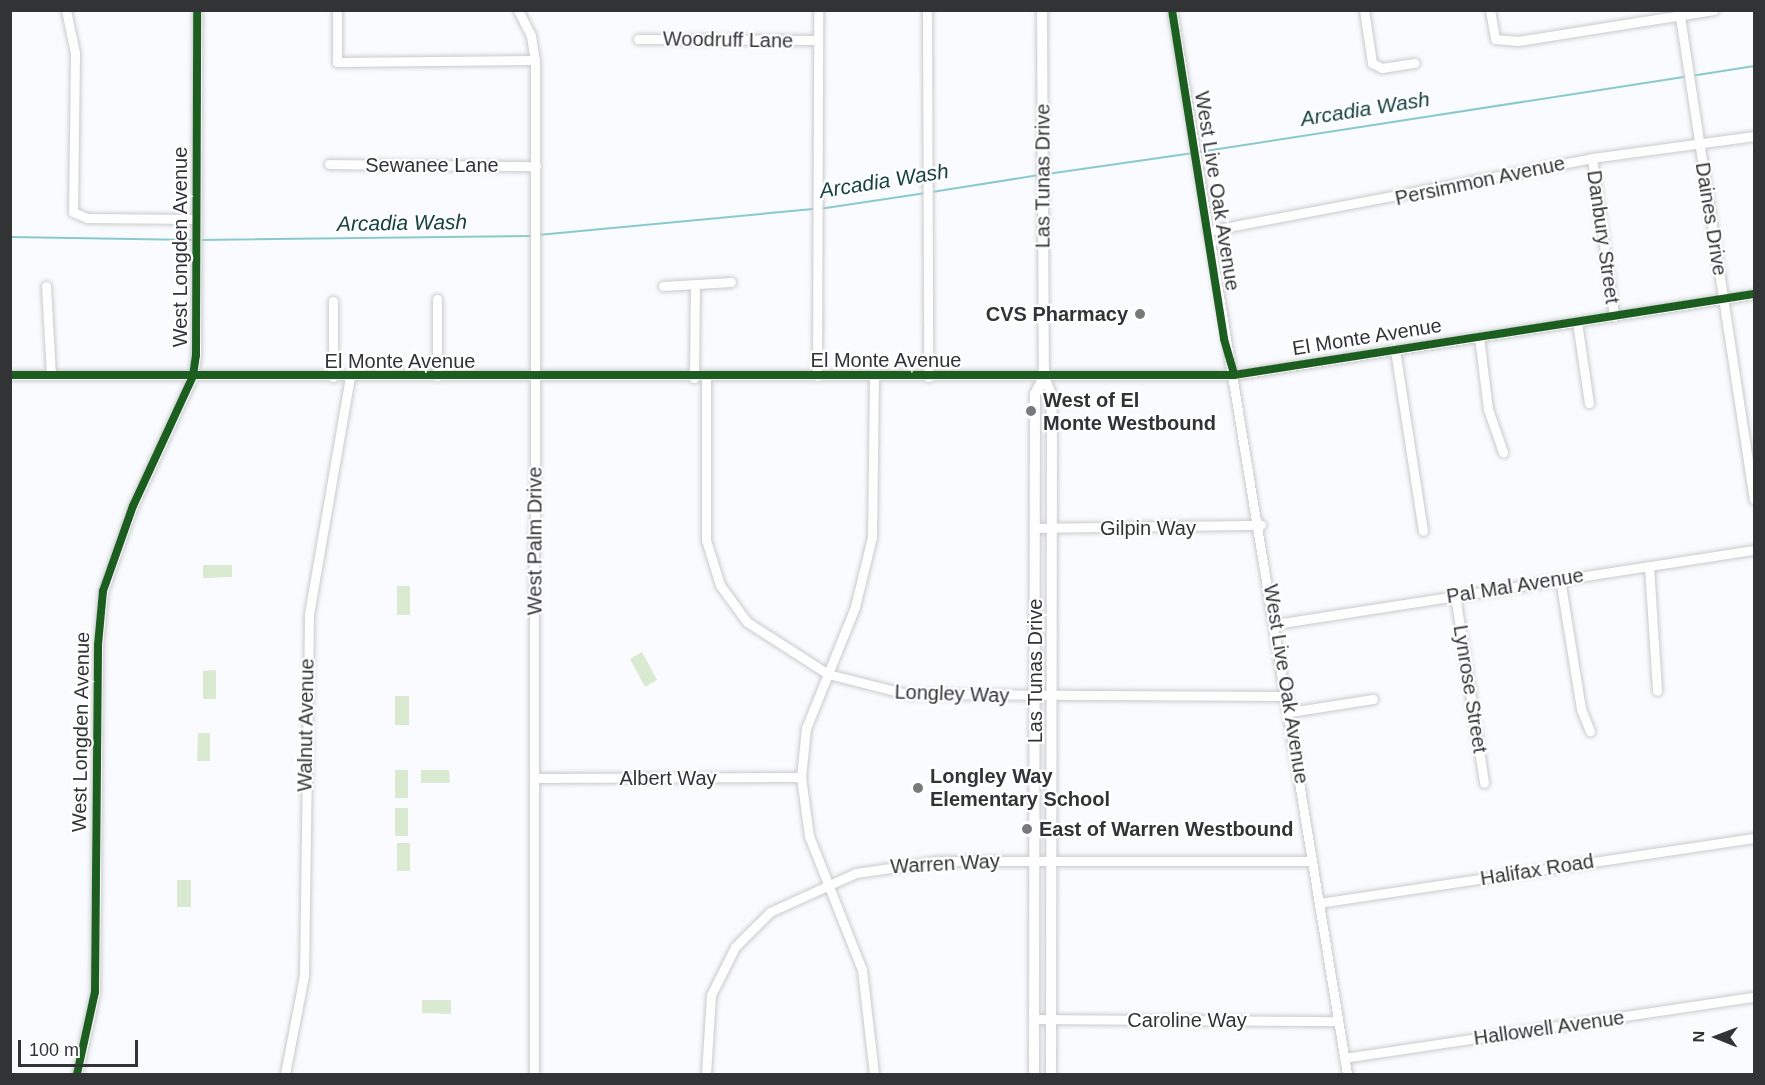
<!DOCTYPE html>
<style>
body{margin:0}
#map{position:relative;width:1765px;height:1085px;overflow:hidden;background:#f9fbfe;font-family:Arial,sans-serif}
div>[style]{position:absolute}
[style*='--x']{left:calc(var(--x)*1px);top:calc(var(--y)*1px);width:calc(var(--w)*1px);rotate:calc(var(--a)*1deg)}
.green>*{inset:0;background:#daead0}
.stream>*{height:2px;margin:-1px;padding:0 1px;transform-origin:1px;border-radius:1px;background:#8acace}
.roads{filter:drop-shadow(0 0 2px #c9cacc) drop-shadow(0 0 2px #c9cacc)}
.minor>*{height:9px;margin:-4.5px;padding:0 4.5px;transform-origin:4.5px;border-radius:4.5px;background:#fefeff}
.major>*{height:10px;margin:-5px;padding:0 5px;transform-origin:5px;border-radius:5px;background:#fefeff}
.cycleway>*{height:8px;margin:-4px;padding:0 4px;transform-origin:4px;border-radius:4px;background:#1b5e20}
.dots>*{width:16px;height:16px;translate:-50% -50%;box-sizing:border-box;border:3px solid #fff;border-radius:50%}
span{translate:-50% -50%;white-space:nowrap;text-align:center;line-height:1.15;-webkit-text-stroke:4.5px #fff;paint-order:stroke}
.street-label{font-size:20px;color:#323335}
.poi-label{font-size:20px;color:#323335;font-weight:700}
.right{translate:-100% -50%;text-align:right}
.left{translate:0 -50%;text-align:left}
.water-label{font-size:21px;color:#174243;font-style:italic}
.frame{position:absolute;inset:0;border:12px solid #323335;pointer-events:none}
.north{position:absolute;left:1687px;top:1007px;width:60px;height:60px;-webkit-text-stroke:4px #fff;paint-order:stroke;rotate:271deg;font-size:16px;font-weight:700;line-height:24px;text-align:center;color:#323335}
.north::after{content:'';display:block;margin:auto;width:21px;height:27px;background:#323335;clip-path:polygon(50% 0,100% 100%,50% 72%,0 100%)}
.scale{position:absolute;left:18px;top:1040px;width:120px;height:27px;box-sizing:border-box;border:3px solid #323335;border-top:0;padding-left:8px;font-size:18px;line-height:21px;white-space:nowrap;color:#323335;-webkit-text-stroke:4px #fff;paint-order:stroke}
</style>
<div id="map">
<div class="green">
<div style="clip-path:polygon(203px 565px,232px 565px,232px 577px,203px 578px)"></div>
<div style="clip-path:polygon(397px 586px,410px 586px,410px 615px,397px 615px)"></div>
<div style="clip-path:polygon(642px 652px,657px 680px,645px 687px,630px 659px)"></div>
<div style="clip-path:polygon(216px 670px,216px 699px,203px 699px,203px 671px)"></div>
<div style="clip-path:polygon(395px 696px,409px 696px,409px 725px,395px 725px)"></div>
<div style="clip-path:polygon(198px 733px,210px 733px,210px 761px,197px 761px)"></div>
<div style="clip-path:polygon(395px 770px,408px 770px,408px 798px,395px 798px)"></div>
<div style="clip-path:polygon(421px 770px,449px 770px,450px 783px,421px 783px)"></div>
<div style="clip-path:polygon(395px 808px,408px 808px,408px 836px,395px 836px)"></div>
<div style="clip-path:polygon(397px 843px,410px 843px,410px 871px,397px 871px)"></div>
<div style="clip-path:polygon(177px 880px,191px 880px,191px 907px,177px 907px)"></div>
<div style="clip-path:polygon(422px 1000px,451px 1000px,451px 1014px,422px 1013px)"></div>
</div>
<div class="stream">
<div style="--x:1691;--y:76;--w:64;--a:-9"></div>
<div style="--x:1199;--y:152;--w:492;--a:-8.8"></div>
<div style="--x:1047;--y:174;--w:148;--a:-8.2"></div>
<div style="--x:932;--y:192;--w:108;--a:-9"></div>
<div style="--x:819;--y:209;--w:108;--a:-8.5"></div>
<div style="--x:538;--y:235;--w:276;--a:-5.4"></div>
<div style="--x:10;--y:237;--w:184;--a:0.9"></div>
<div style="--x:199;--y:240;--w:334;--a:-0.7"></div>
</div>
<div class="roads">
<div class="minor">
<div style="--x:66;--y:10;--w:44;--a:78.2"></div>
<div style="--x:75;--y:53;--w:159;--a:90.7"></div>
<div style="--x:73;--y:212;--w:15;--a:23"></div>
<div style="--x:87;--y:218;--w:109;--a:0.5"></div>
<div style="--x:337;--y:10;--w:52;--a:90"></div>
<div style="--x:337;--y:62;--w:198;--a:-0.6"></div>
<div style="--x:518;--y:10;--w:29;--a:63"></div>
<div style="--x:531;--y:36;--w:24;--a:81"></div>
<div style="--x:535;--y:60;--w:1014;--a:90.06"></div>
<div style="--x:927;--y:10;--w:367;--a:89.8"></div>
<div style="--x:1172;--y:10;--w:1078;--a:80.66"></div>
<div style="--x:1364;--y:10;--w:54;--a:81.4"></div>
<div style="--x:1372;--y:63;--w:11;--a:27"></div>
<div style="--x:1382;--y:68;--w:33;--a:-9"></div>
<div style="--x:1490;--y:10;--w:29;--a:80"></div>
<div style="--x:1495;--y:39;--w:23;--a:5"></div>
<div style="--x:1518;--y:41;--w:198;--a:-9"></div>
<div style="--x:1679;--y:10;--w:495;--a:81.3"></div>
<div style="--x:638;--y:39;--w:180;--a:0.3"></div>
<div style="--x:1592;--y:158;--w:160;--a:82.1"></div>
<div style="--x:329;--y:164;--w:207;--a:0.6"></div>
<div style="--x:1207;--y:231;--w:392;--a:-10.7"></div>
<div style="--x:1592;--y:158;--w:163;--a:-7.7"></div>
<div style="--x:46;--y:286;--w:89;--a:86.8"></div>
<div style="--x:663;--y:286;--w:68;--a:-3.4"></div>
<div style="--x:437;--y:299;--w:77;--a:90"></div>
<div style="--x:1577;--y:322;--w:82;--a:81.6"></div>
<div style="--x:1479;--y:337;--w:73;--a:82.9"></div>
<div style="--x:1488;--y:409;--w:46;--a:70.8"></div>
<div style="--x:1395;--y:350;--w:183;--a:81.2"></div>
<div style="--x:10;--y:375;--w:1224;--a:0"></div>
<div style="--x:1234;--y:375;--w:526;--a:-8.85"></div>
<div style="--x:817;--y:376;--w:366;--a:-89.8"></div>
<div style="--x:874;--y:376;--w:161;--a:90.7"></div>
<div style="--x:872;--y:537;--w:72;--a:103.7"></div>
<div style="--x:855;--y:607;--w:131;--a:112"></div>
<div style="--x:806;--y:728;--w:49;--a:95.8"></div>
<div style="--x:801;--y:777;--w:60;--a:82.3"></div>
<div style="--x:809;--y:836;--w:144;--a:68.4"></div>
<div style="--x:862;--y:970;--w:105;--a:83.4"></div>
<div style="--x:333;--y:377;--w:76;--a:-90"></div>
<div style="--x:694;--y:378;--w:92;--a:-89.4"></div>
<div style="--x:706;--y:378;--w:162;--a:90"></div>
<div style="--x:706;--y:540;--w:47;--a:72.7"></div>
<div style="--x:720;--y:585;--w:46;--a:53.9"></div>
<div style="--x:747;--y:622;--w:96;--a:32.7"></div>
<div style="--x:828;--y:674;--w:81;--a:14.2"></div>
<div style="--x:907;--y:694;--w:380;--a:0.3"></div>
<div style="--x:1035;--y:528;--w:226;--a:-0.8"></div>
<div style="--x:1649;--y:566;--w:125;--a:86.3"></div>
<div style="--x:1560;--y:579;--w:132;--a:80.8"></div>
<div style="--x:1581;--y:709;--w:24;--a:68"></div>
<div style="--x:1455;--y:595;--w:190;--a:81.2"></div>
<div style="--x:1275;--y:624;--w:485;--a:-8.8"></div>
<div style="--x:1290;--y:712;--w:84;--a:-8.9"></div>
<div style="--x:534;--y:778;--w:267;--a:-0.2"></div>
<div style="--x:1319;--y:903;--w:440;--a:-8.5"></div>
<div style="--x:1035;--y:1019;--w:303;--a:0.4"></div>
<div style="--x:1344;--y:1058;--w:415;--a:-8.5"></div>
<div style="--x:77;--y:1074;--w:84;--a:-77.6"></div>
<div style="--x:95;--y:992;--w:347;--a:-89.5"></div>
<div style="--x:98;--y:645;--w:54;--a:-84.7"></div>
<div style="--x:103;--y:591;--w:90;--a:-70.6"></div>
<div style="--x:133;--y:506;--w:143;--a:-65.2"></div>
<div style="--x:193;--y:376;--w:21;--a:-82"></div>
<div style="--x:196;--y:355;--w:345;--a:-89.8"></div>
<div style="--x:285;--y:1074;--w:101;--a:-79.1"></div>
<div style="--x:304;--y:975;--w:361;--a:-89.2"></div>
<div style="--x:309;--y:614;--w:241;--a:-80.2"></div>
<div style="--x:706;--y:1074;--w:79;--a:-86.4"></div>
<div style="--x:711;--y:995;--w:54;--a:-63.4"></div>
<div style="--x:735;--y:947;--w:49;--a:-45"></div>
<div style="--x:770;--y:912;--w:94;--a:-24.4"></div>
<div style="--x:856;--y:873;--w:83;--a:-8.3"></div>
<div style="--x:938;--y:861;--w:374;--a:0"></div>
</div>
<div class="major">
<div style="--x:1042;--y:10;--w:368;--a:89.7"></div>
<div style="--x:1044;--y:378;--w:17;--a:66"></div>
<div style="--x:1051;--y:394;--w:25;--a:88"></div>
<div style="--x:1052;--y:419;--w:655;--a:90.09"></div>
<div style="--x:1034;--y:1074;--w:680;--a:-89.92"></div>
<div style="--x:1035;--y:394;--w:18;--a:-61"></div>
</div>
</div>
<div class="cycleway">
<div style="--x:1172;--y:10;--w:333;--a:81"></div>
<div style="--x:1224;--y:339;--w:37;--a:74"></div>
<div style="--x:10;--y:375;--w:1224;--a:0"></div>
<div style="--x:1234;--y:375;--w:526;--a:-8.85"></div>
<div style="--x:77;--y:1074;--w:84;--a:-77.6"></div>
<div style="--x:95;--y:992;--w:347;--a:-89.5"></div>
<div style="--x:98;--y:645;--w:54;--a:-84.7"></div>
<div style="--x:103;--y:591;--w:90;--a:-70.6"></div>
<div style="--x:133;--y:506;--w:143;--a:-65.2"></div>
<div style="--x:193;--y:376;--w:21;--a:-82"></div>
<div style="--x:196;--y:355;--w:345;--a:-89.8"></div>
</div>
<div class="dots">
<div style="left:1140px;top:314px;background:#78797b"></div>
<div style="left:1031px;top:411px;background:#78797b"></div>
<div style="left:918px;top:788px;background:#78797b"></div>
<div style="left:1027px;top:829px;background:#78797b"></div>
</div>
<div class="street-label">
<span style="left:728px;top:40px;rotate:1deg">Woodruff Lane</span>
<span style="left:432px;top:165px">Sewanee Lane</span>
<span style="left:1043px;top:176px;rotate:-90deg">Las Tunas Drive</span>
<span style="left:1480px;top:181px;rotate:-12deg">Persimmon Avenue</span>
<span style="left:1217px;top:191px;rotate:81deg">West Live Oak Avenue</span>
<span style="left:1711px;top:219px;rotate:81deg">Daines Drive</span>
<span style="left:1603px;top:237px;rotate:82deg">Danbury Street</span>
<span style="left:180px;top:247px;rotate:-90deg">West Longden Avenue</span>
<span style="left:1367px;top:337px;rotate:-9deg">El Monte Avenue</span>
<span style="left:886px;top:360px">El Monte Avenue</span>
<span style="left:400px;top:361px">El Monte Avenue</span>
<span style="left:1148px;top:528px">Gilpin Way</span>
<span style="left:535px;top:541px;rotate:-90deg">West Palm Drive</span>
<span style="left:1515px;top:586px;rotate:-9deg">Pal Mal Avenue</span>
<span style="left:1035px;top:671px;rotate:-90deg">Las Tunas Drive</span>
<span style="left:1286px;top:684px;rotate:81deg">West Live Oak Avenue</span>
<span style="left:1470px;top:689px;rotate:81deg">Lynrose Street</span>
<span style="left:952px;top:694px;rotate:2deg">Longley Way</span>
<span style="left:306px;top:725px;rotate:-89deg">Walnut Avenue</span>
<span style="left:81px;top:732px;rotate:-89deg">West Longden Avenue</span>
<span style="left:668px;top:778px">Albert Way</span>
<span style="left:945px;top:864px;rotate:-3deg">Warren Way</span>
<span style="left:1537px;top:870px;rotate:-9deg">Halifax Road</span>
<span style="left:1187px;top:1020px">Caroline Way</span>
<span style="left:1549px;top:1028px;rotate:-8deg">Hallowell Avenue</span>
</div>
<div class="poi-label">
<span class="right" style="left:1128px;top:314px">CVS Pharmacy</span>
<span class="left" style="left:1043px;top:412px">West of El<br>Monte Westbound</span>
<span class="left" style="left:930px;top:788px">Longley Way<br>Elementary School</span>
<span class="left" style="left:1039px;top:829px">East of Warren Westbound</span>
</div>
<div class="water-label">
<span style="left:1365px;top:109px;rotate:-9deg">Arcadia Wash</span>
<span style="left:884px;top:181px;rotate:-9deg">Arcadia Wash</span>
<span style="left:402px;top:223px;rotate:-1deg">Arcadia Wash</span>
</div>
<div class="frame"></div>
<div class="north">N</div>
<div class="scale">100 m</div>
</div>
